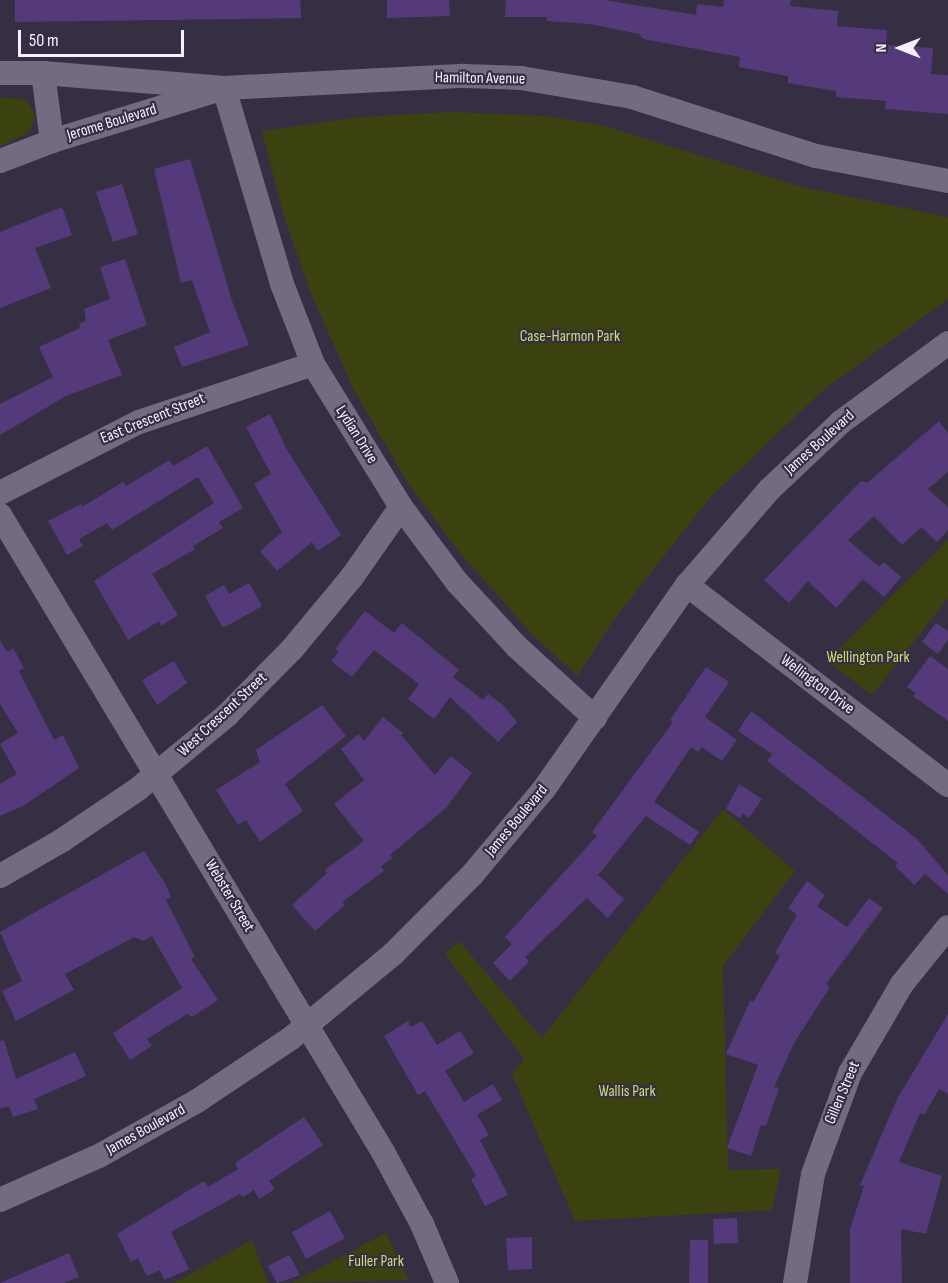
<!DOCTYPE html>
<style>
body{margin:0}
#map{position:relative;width:948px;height:1283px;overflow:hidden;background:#362f43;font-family:"Sofia Sans Condensed",sans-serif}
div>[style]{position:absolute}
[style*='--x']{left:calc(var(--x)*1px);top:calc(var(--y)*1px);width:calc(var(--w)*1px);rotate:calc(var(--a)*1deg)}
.green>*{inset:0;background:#3b4210}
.building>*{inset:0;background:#543a7b}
.street>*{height:24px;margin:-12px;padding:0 12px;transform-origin:12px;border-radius:12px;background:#726b81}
span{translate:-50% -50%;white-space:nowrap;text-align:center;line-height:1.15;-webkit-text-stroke:4.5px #362f43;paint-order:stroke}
.street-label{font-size:16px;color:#f5f1fe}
.park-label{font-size:16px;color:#cbde6f}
.north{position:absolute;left:870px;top:18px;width:60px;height:60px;-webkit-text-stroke:4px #362f43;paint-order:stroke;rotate:270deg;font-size:16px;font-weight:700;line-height:24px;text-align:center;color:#f5f1fe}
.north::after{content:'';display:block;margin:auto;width:21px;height:27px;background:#f5f1fe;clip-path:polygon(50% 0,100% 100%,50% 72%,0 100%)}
.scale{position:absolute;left:18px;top:30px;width:166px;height:27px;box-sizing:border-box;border:3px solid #f5f1fe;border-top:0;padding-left:8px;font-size:18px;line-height:21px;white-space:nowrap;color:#f5f1fe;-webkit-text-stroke:4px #362f43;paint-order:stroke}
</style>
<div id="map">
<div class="green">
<div style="clip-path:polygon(0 97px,26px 100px,36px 116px,28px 133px,0 146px)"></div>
<div style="clip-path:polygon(450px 112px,544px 116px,601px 125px,802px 187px,948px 217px,948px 299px,821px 392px,709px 499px,615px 618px,577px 676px,531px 633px,460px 553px,406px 480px,354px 390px,310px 291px,283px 213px,262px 131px,361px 117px)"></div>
<div style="clip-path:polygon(948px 540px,948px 598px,872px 695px,827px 661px)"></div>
<div style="clip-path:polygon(723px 809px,795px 871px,723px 966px,728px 1170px,781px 1169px,772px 1210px,575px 1221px,512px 1074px,524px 1059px,445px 954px,459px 941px,542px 1038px)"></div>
<div style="clip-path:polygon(386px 1233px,409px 1280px,292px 1283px)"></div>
<div style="clip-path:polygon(252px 1240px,268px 1283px,174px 1283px)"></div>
</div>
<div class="building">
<div style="clip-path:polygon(15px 0,300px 0,301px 18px,15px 22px)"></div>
<div style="clip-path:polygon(387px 0,449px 0,450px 16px,387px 18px)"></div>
<div style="clip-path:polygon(506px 0,605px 0,696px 15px,697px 4px,723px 7px,724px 0,791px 0,790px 6px,838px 11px,837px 26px,887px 30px,886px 45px,933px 48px,931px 74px,948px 75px,948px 114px,885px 109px,886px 101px,836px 97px,836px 91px,788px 83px,788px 76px,739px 67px,740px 57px,643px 39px,639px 34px,590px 24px,547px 21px,547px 17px,505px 17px)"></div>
<div style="clip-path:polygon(190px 159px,232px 301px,249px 345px,182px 367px,174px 347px,210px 332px,192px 280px,181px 283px,154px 169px)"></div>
<div style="clip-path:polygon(122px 184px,138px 234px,113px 242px,96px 192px)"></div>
<div style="clip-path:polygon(62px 207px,72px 235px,35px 248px,51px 288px,0 308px,0 232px)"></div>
<div style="clip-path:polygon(125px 259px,147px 325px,108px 340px,122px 375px,66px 396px,0 435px,0 404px,53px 377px,39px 347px,80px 328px,79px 324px,86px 321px,84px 309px,110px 299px,100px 267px)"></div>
<div style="clip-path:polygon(270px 414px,287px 450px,341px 535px,318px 551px,312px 542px,277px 571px,260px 551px,282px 532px,254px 484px,271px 474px,246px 427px)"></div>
<div style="clip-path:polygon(939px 421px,948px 433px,948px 472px,928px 489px,948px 507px,948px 530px,937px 542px,921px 527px,902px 545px,874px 516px,848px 540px,879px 567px,884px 562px,901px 577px,884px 597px,863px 579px,836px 608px,808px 581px,789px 603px,764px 580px,861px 481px,867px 483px)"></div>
<div style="clip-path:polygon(207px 446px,243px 508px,219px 522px,223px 528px,193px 546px,195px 549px,152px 574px,178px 615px,161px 626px,159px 621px,128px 640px,94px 581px,214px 503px,198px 477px,112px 530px,107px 523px,79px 539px,83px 546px,67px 555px,48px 521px,81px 504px,82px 507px,123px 482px,126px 486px,170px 460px,173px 466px)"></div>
<div style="clip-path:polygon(249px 583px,262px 606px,223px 628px,205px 596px,224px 585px,229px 594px)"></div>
<div style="clip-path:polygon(365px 611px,394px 633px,402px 623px,459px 670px,453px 677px,483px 700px,488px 694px,503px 705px,517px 722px,498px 742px,450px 697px,434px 719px,408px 699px,419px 684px,374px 650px,352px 677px,331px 661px,339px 652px,335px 649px)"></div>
<div style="clip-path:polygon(936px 623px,948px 631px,948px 640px,938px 654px,922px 642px)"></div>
<div style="clip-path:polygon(0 640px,7px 652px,13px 648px,24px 668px,19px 671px,54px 740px,63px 735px,79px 768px,23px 806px,0 816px,0 784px,17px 774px,0 744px,18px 733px,0 704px)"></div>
<div style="clip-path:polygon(930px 656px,948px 669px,948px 721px,913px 696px,916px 693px,907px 687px)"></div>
<div style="clip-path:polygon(174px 661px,187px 683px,157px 705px,142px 680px)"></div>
<div style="clip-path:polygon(706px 667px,729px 682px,705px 717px,737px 740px,722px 761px,702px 747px,698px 752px,691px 747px,654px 802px,699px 832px,690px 845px,646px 816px,598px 875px,624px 899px,608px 918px,587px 898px,525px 957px,529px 962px,510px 981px,493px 963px,512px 944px,505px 937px,597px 836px,592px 832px,673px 722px,670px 720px)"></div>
<div style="clip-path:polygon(322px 705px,346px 736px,285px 784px,303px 811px,260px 842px,246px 820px,238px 825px,216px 790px,260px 762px,256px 750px)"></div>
<div style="clip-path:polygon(751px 711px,916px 838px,948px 875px,948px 894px,925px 874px,914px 885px,895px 866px,898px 863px,767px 761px,772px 754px,738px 731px)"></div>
<div style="clip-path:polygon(383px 717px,403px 733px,401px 735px,435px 775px,451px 756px,472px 773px,446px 808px,390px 855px,392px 858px,381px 866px,384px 871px,342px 902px,345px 905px,315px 931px,292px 905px,327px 873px,325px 870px,364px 841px,334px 804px,364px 780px,341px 749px,359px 734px,364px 741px)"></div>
<div style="clip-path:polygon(739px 784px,762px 799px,749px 818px,743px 813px,740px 818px,726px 809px)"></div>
<div style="clip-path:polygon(144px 851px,166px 885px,171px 897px,166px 900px,195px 957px,191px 959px,218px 1000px,192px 1017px,187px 1014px,147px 1039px,152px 1046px,130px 1060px,113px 1033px,182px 988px,152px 936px,143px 941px,134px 937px,65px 974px,74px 990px,16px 1021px,2px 991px,22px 981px,0 932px)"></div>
<div style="clip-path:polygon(807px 881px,825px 895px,817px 906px,847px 927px,869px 898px,883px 908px,826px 984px,830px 987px,794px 1043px,774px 1087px,779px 1088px,766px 1126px,761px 1125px,751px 1156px,727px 1148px,758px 1065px,726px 1054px,750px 1001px,753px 1002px,780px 956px,775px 953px,797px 915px,788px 908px)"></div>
<div style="clip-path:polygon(948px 1014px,948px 1094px,939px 1089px,924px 1115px,920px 1113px,899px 1162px,942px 1176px,926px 1234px,901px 1229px,902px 1283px,850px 1283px,850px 1229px,864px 1186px,860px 1185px,897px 1099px)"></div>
<div style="clip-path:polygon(408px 1021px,411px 1027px,422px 1021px,437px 1045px,460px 1031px,474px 1053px,445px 1071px,464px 1102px,493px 1084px,502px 1100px,477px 1115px,489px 1135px,480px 1140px,508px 1195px,485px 1206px,471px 1179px,476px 1176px,447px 1127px,425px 1091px,418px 1095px,384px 1036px)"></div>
<div style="clip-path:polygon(4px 1040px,16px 1079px,75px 1052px,86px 1076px,34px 1099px,38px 1109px,13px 1117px,9px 1106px,0 1109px,0 1041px)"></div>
<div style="clip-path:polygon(304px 1117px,323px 1145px,269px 1181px,275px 1189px,259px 1199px,254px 1190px,243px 1197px,240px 1194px,171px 1232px,189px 1269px,164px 1280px,160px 1270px,147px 1276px,138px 1258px,131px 1262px,117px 1234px,204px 1181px,208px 1187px,238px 1169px,235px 1163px)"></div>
<div style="clip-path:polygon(330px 1211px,345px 1238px,306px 1259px,292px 1232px)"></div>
<div style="clip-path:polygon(737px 1218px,738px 1243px,714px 1244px,713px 1219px)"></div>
<div style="clip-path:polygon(532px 1237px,532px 1269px,508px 1270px,506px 1238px)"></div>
<div style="clip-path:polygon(690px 1240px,708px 1240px,708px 1283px,689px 1283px)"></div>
<div style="clip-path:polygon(69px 1253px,79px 1277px,64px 1283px,0 1283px)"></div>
<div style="clip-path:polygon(289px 1255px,300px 1275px,277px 1283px,268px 1266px)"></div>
</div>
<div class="street">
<div style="--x:0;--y:73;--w:43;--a:0"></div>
<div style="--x:43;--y:73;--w:182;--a:4.7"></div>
<div style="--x:224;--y:88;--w:240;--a:-2.9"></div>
<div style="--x:464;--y:76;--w:57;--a:2"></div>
<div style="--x:521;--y:78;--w:113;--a:9.7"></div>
<div style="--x:632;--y:97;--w:193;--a:17.8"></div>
<div style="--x:816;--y:156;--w:134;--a:10.7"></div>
<div style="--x:43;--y:73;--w:69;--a:82.5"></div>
<div style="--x:0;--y:161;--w:56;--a:-21"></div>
<div style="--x:52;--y:141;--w:180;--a:-17.1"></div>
<div style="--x:224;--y:88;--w:204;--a:73.5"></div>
<div style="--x:282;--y:284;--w:86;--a:68.8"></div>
<div style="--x:313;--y:364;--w:168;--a:58.4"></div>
<div style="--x:401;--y:507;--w:94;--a:53.3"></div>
<div style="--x:457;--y:582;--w:87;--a:47.3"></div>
<div style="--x:516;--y:646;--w:107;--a:42.3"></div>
<div style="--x:0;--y:493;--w:156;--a:-27.1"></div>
<div style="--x:139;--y:422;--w:183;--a:-18.4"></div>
<div style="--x:0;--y:515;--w:743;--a:58.98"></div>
<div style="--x:383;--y:1152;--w:82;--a:61.6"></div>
<div style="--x:422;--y:1224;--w:64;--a:67"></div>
<div style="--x:687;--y:585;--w:329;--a:37.5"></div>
<div style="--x:0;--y:876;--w:70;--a:-29.8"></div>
<div style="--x:61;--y:841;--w:93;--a:-34"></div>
<div style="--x:138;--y:789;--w:116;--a:-39.7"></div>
<div style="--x:227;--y:715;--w:94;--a:-45.4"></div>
<div style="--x:293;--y:648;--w:92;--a:-50.3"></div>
<div style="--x:352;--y:577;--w:85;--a:-55"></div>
<div style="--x:0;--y:1200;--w:108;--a:-24"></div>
<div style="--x:99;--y:1156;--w:112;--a:-29.3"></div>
<div style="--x:197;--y:1101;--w:112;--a:-33.7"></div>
<div style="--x:290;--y:1039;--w:134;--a:-39.5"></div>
<div style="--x:393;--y:954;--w:112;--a:-45"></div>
<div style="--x:472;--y:875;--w:112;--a:-50.1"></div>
<div style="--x:544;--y:789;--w:249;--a:-55"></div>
<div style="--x:687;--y:585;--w:127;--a:-49.2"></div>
<div style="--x:770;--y:489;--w:98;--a:-43.3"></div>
<div style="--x:841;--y:422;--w:133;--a:-36.4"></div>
<div style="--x:795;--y:1283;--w:110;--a:-80.6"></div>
<div style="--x:813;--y:1174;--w:108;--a:-69.9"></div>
<div style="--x:850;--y:1073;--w:103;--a:-59.7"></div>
<div style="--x:902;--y:984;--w:73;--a:-51.1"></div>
</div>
<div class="street-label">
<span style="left:480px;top:79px;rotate:1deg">Hamilton Avenue</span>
<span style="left:112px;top:123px;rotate:-17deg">Jerome Boulevard</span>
<span style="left:153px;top:419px;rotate:-22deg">East Crescent Street</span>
<span style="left:356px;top:435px;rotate:58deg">Lydian Drive</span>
<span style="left:820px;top:443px;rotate:-42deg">James Boulevard</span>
<span style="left:817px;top:685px;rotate:37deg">Wellington Drive</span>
<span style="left:223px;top:715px;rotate:-43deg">West Crescent Street</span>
<span style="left:517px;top:821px;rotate:-50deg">James Boulevard</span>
<span style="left:229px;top:896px;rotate:59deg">Webster Street</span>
<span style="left:843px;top:1093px;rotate:-67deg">Gillen Street</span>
<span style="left:146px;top:1130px;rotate:-29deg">James Boulevard</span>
</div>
<div class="park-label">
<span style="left:570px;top:337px">Case-Harmon Park</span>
<span style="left:868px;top:658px">Wellington Park</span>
<span style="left:627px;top:1092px">Wallis Park</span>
<span style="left:376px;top:1262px">Fuller Park</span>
</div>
<div class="north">N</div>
<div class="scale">50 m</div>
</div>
